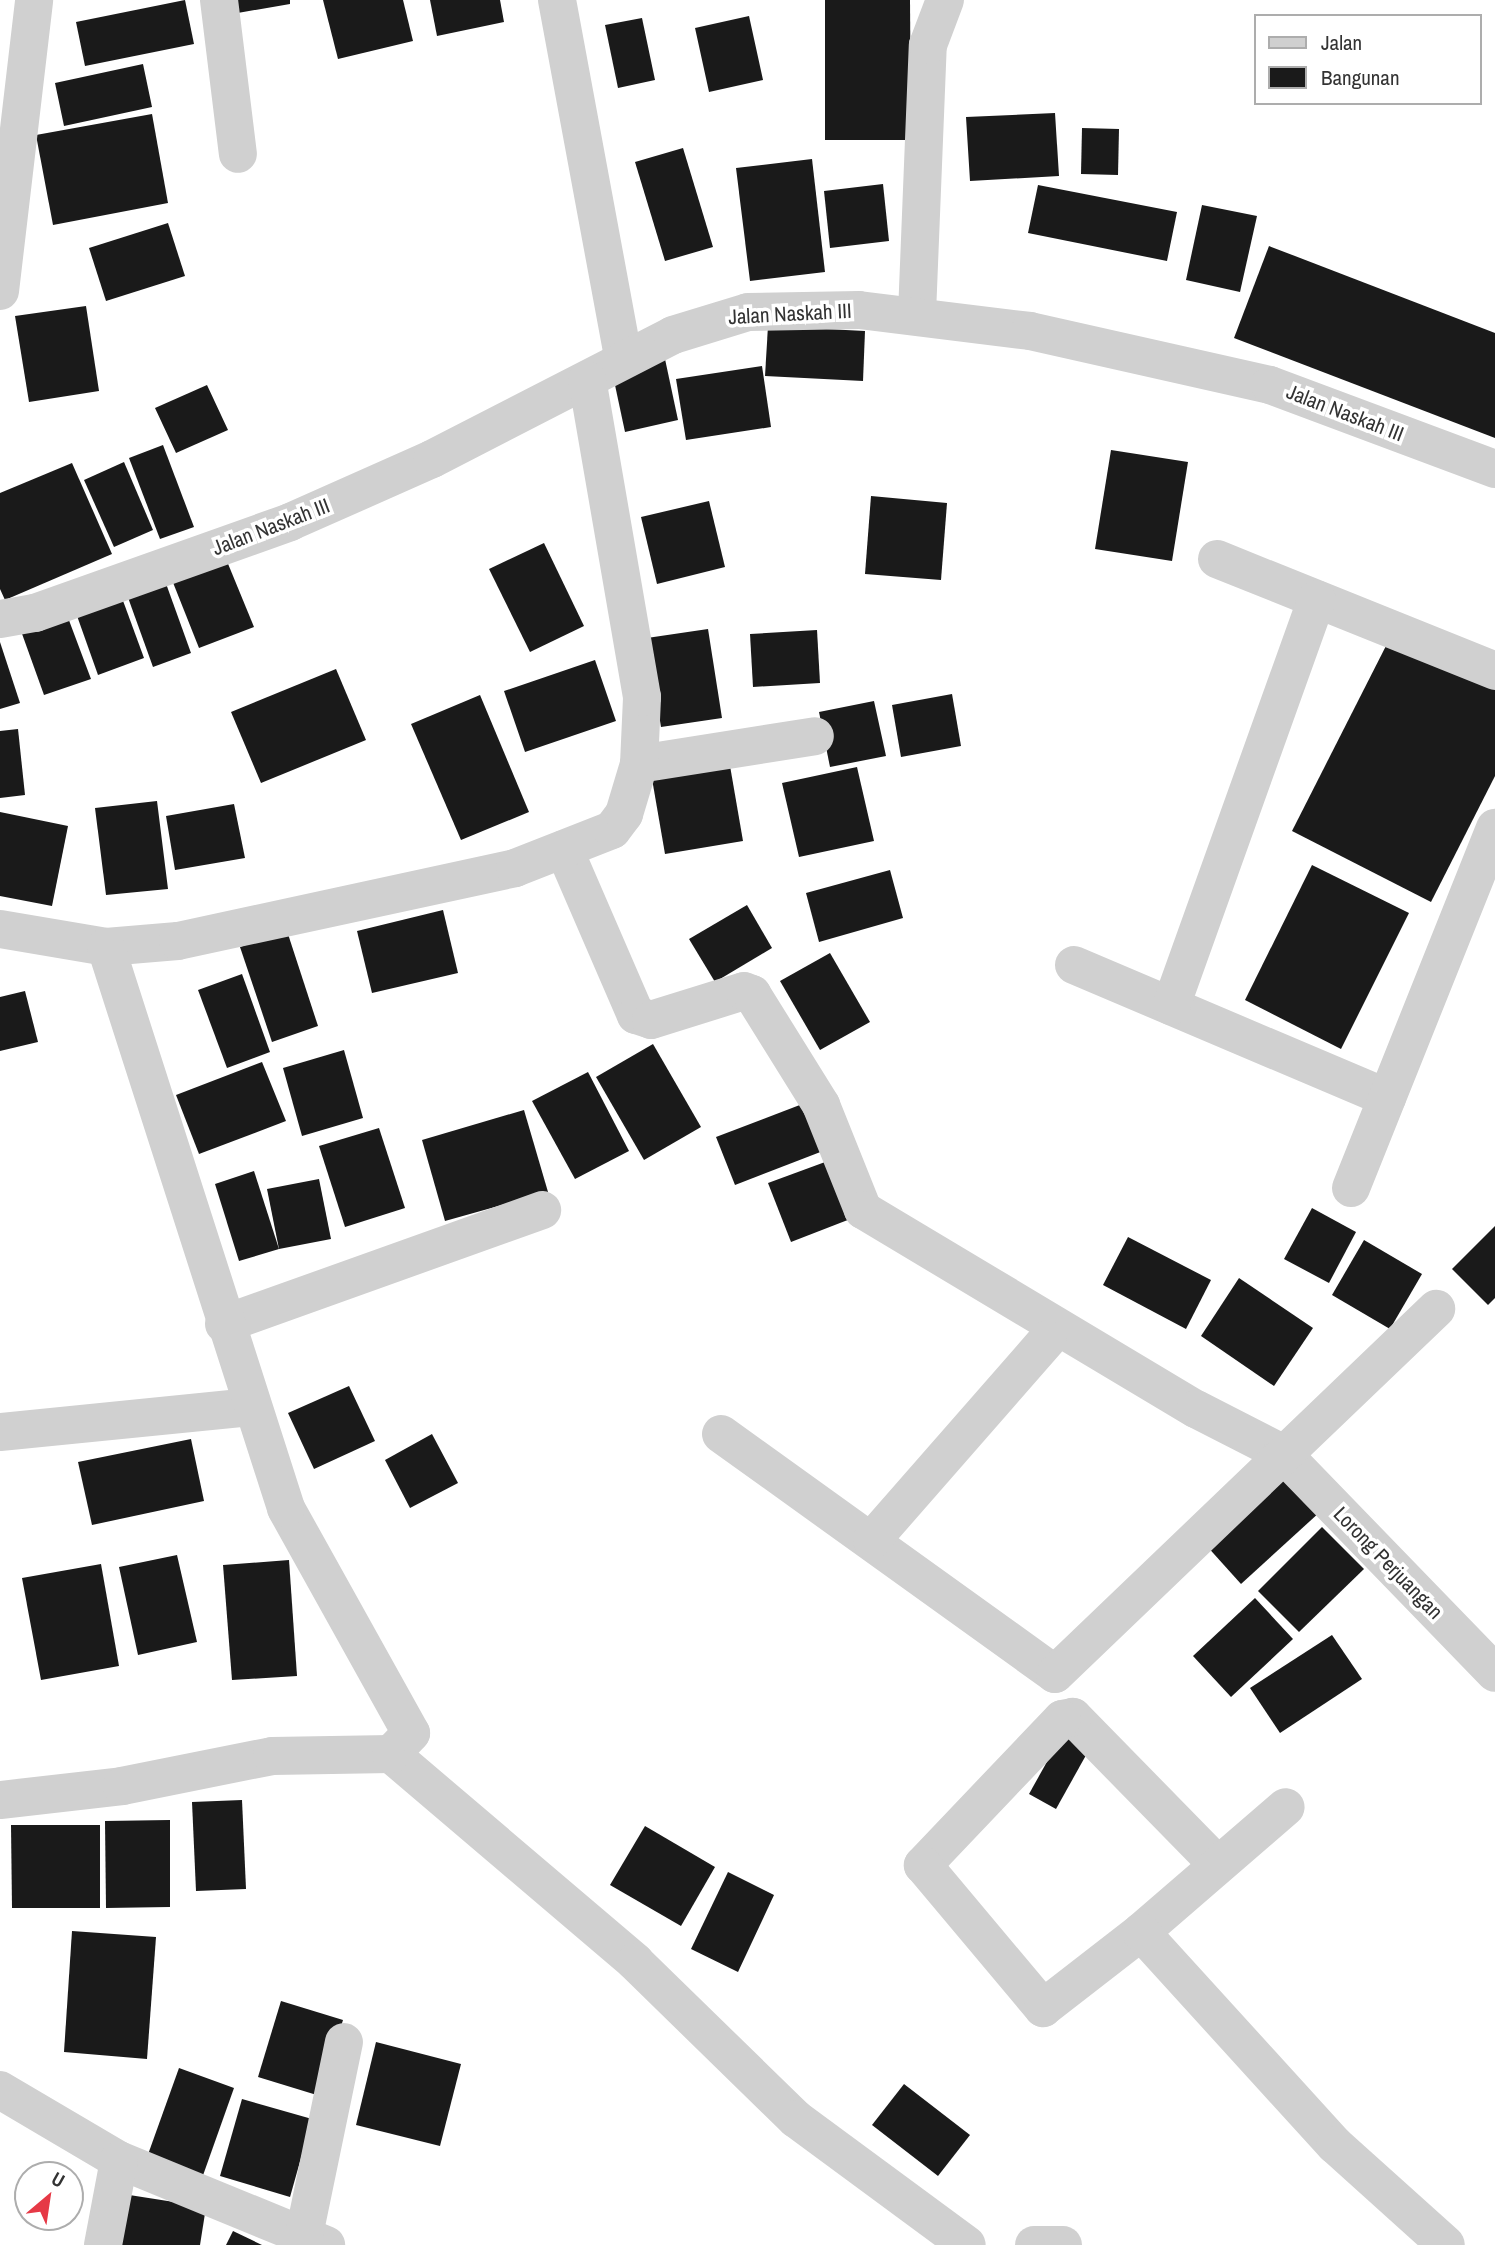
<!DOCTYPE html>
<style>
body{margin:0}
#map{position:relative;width:1495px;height:2245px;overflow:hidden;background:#fff;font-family:"Archivo Narrow",sans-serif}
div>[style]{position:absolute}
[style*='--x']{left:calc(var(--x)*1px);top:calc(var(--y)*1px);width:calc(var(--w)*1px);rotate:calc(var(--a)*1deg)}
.building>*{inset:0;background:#1a1a1a}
.minor>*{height:38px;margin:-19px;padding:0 19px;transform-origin:19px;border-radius:19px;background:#d0d0d0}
span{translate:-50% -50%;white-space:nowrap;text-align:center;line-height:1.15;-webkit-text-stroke:7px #fff;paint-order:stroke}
.street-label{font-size:21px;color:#333}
.legend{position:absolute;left:1254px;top:14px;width:228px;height:91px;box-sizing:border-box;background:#fff;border:2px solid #adadad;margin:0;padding:9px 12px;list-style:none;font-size:21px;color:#333}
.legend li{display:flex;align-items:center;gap:14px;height:35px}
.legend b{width:35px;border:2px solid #adadad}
.north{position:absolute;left:14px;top:2161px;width:70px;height:70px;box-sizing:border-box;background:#fff;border:2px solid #adadad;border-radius:50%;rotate:29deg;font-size:19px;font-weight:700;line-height:28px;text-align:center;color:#333}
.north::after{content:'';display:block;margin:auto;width:24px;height:32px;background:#e63946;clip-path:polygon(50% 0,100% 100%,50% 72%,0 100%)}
</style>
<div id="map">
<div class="building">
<div style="clip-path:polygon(185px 0,194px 44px,85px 66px,76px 22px)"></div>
<div style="clip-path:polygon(230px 0,290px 0,290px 4px,232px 14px)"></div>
<div style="clip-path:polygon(323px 0,403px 0,413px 41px,338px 59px)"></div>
<div style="clip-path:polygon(430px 0,500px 0,504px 22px,437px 36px)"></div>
<div style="clip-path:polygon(825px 0,910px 0,911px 140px,825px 140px)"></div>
<div style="clip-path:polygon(749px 16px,763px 80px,709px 92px,695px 28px)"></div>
<div style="clip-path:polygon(642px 18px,655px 80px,618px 88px,605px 25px)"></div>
<div style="clip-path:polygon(143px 64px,152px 107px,64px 126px,55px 83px)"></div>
<div style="clip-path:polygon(1055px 113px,1059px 176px,970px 181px,966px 117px)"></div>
<div style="clip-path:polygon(152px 114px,168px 203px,53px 225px,36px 135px)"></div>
<div style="clip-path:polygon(1082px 128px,1119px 129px,1118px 175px,1081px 174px)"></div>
<div style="clip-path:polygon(683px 148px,713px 247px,665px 261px,635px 162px)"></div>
<div style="clip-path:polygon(812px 159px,825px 272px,750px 281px,736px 168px)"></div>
<div style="clip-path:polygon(883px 184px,889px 241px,830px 248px,824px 191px)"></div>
<div style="clip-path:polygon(1038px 185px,1177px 212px,1167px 261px,1028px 233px)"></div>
<div style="clip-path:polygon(1202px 205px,1257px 216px,1240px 292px,1186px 280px)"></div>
<div style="clip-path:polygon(168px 223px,185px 276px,106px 301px,89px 248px)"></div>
<div style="clip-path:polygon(1269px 246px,1495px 333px,1495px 438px,1234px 338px)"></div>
<div style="clip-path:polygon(86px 306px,99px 391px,29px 402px,15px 316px)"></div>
<div style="clip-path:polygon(768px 326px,865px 331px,863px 381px,765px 376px)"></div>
<div style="clip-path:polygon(665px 359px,678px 420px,625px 432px,612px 371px)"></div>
<div style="clip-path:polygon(762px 366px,771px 427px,686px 440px,676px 379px)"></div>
<div style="clip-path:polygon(207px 385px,228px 430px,176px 453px,155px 408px)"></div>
<div style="clip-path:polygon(163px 445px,194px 527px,160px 539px,129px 458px)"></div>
<div style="clip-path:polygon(1111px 450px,1188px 462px,1172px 561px,1095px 549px)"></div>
<div style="clip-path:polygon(124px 462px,153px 530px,114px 547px,84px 480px)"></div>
<div style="clip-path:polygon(72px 463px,112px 554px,5px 600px,0 589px,0 493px)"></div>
<div style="clip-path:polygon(871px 496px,947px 503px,941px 580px,865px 574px)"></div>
<div style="clip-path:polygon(709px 501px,725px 567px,657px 584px,641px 517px)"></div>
<div style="clip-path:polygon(544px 543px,584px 626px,530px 652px,489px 569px)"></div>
<div style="clip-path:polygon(224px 554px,254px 627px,199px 648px,170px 575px)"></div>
<div style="clip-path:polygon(164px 578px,191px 653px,153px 667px,126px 592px)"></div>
<div style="clip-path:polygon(122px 598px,144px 658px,98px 675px,76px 613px)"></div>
<div style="clip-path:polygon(67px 615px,91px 679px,44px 695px,21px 631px)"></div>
<div style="clip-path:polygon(708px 629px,722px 718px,661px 727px,647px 638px)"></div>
<div style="clip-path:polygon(817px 630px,820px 683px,753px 687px,750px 634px)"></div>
<div style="clip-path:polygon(1391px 636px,1495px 689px,1495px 776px,1431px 902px,1292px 831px)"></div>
<div style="clip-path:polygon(0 642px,20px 703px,0 709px)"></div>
<div style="clip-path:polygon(595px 660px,616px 721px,525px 752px,504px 691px)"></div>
<div style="clip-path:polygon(336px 669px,366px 740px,261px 783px,231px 712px)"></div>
<div style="clip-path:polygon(952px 694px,961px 746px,901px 757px,892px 705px)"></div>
<div style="clip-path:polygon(480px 695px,529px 812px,461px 840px,411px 724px)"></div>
<div style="clip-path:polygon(874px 701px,886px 756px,830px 767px,819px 712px)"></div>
<div style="clip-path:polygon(18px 729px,25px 795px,0 798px,0 731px)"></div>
<div style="clip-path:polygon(729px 760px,743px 841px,665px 854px,651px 773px)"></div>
<div style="clip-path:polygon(857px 767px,874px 841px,799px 857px,782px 783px)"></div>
<div style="clip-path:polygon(157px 801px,168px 889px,106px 895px,95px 808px)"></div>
<div style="clip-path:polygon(234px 804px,245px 858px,175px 870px,166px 816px)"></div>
<div style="clip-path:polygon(0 812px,68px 826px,52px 906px,0 896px)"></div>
<div style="clip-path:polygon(1312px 865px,1409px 913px,1341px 1049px,1245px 1000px)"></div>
<div style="clip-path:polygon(890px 870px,903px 918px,819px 942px,806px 893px)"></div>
<div style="clip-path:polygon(747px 905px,772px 948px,715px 982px,689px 939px)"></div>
<div style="clip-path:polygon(443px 910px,458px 973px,372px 993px,357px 931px)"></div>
<div style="clip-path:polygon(287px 931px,318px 1026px,272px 1042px,240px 947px)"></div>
<div style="clip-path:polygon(830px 953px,870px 1022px,820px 1050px,780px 981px)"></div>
<div style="clip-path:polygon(242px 974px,270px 1052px,227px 1068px,198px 990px)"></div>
<div style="clip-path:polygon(25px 991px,38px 1042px,0 1051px,0 997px)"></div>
<div style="clip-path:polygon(653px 1044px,701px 1127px,644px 1160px,596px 1077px)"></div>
<div style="clip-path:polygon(344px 1050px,363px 1118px,302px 1136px,283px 1068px)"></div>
<div style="clip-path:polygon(262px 1062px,286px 1121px,199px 1154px,176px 1095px)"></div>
<div style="clip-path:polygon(588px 1072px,629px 1151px,575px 1179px,532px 1101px)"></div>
<div style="clip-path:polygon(805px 1103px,823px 1151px,735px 1185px,716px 1137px)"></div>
<div style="clip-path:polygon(524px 1110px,548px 1192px,445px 1221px,422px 1140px)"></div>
<div style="clip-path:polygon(379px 1128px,405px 1208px,345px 1227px,319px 1146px)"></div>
<div style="clip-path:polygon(836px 1158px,858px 1216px,791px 1242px,768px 1183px)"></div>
<div style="clip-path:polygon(254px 1171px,279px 1249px,239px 1261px,215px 1184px)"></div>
<div style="clip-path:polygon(319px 1179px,331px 1239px,279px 1249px,267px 1189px)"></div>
<div style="clip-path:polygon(1312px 1208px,1356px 1232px,1329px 1283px,1284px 1259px)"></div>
<div style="clip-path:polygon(1495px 1226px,1495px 1298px,1488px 1305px,1452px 1269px)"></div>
<div style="clip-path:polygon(1128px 1237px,1211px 1280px,1186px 1329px,1103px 1285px)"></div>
<div style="clip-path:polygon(1364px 1240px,1422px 1274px,1390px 1329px,1332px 1295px)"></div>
<div style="clip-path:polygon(1239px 1278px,1313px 1328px,1274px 1386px,1201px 1336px)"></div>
<div style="clip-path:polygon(349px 1386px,375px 1441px,314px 1469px,288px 1413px)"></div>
<div style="clip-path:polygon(432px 1434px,458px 1483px,410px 1508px,385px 1460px)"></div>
<div style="clip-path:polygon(191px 1439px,204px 1501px,92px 1525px,78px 1462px)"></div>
<div style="clip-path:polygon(1284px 1471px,1321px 1511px,1241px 1584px,1205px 1544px)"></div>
<div style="clip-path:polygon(1322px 1527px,1364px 1569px,1299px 1632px,1258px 1591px)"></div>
<div style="clip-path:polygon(177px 1555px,197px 1642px,138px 1655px,119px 1567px)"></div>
<div style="clip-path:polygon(289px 1560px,297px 1676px,232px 1680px,223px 1565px)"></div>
<div style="clip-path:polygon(101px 1564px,119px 1666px,41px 1680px,22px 1578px)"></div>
<div style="clip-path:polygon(1255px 1598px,1293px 1639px,1231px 1697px,1193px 1656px)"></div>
<div style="clip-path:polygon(1332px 1635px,1362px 1679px,1280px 1733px,1250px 1688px)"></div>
<div style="clip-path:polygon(1063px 1733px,1090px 1748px,1056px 1809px,1029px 1794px)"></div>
<div style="clip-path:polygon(242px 1800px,246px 1889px,196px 1891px,192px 1802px)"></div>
<div style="clip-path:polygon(170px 1820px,170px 1907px,106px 1908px,105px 1821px)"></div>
<div style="clip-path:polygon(11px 1825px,100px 1825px,100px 1908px,12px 1908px)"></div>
<div style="clip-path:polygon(645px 1826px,715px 1867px,681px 1926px,610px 1885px)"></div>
<div style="clip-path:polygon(728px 1872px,774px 1895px,738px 1972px,691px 1949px)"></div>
<div style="clip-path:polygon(72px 1931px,156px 1937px,147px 2059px,64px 2052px)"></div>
<div style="clip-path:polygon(281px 2001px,343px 2020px,320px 2096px,258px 2077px)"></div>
<div style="clip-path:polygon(376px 2042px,461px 2064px,440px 2146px,356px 2125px)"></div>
<div style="clip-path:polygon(179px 2068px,234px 2088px,201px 2181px,146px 2160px)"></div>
<div style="clip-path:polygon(904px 2084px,970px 2135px,938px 2176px,872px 2125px)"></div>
<div style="clip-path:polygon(242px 2099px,312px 2119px,290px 2197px,220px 2176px)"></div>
<div style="clip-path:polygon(123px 2194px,206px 2207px,200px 2245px,115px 2245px)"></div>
<div style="clip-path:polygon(233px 2231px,262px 2245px,226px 2245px)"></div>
</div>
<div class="minor">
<div style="--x:219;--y:0;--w:155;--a:83"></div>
<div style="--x:557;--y:0;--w:363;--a:79.5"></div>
<div style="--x:0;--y:291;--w:293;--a:-83.3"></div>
<div style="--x:917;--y:314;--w:269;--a:-87.7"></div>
<div style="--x:928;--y:45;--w:48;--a:-69.3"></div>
<div style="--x:1217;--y:559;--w:300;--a:21.9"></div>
<div style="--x:0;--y:619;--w:36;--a:-10"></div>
<div style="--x:35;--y:613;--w:271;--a:-19.6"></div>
<div style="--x:290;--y:522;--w:155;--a:-23.9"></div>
<div style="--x:432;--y:459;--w:271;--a:-27.2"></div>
<div style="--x:673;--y:335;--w:78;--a:-17"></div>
<div style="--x:748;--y:312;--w:111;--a:-1"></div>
<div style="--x:859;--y:310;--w:172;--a:7"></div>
<div style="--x:1030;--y:331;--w:246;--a:12.7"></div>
<div style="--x:1270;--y:385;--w:240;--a:20.5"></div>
<div style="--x:639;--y:764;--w:178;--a:-9"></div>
<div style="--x:564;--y:849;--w:181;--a:66.6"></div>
<div style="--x:636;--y:1015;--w:16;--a:18"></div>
<div style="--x:651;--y:1020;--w:97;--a:-17.3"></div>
<div style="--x:744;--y:991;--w:9;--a:21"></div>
<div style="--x:752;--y:994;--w:131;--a:58.1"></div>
<div style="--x:821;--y:1105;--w:113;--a:68.2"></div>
<div style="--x:863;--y:1210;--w:388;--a:30.9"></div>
<div style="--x:1196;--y:1409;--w:97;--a:27.1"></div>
<div style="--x:1282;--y:1453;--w:306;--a:45.9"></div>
<div style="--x:0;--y:929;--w:108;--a:9.6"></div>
<div style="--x:106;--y:947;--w:72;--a:-4.8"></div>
<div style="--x:178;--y:941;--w:345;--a:-12.2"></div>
<div style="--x:515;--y:868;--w:104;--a:-21.4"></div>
<div style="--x:612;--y:830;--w:20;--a:-53"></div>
<div style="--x:624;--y:814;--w:52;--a:-73.3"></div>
<div style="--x:639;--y:764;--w:67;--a:-87.4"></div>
<div style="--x:642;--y:697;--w:322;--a:-99.8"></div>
<div style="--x:1074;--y:965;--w:340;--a:23"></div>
<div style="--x:1171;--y:1006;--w:432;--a:-70.3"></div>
<div style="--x:1351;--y:1188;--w:388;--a:-68.2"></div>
<div style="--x:224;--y:1324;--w:338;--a:-19.7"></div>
<div style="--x:0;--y:1432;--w:252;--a:-5.7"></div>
<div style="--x:721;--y:1434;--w:411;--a:35.7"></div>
<div style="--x:1055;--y:1674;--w:528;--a:-43.77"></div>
<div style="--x:872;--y:1540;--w:266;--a:-48.8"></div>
<div style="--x:391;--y:1754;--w:321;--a:40.4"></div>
<div style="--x:635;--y:1962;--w:225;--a:44.3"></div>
<div style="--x:796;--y:2119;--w:212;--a:36.4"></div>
<div style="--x:0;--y:1800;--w:123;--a:-6.5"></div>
<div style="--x:122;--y:1786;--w:153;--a:-11.3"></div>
<div style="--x:272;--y:1756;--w:119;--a:-1"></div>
<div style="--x:391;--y:1754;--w:29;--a:-46"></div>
<div style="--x:411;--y:1733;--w:257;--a:-119.1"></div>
<div style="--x:286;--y:1508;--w:589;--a:-107.79"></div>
<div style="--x:1217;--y:1864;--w:206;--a:-134.4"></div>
<div style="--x:1073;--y:1717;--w:11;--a:170"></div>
<div style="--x:1062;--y:1719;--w:202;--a:133.6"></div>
<div style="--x:923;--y:1865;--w:187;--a:50"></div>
<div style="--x:1043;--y:2008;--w:124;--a:-37.8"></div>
<div style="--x:1141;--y:1932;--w:191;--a:-40.8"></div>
<div style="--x:1141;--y:1932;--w:288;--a:47.7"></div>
<div style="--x:1335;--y:2145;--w:149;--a:42"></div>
<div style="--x:0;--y:2090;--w:138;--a:30.5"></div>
<div style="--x:119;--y:2160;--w:224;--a:22.3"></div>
<div style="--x:304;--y:2235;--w:197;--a:-78.3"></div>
<div style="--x:103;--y:2245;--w:86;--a:-79.3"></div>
<div style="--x:1034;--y:2245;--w:29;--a:0"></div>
</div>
<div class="street-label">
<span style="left:790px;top:314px;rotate:-3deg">Jalan Naskah III</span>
<span style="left:1345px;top:413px;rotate:21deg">Jalan Naskah III</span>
<span style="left:271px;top:527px;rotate:-21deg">Jalan Naskah III</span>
<span style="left:1388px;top:1563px;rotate:46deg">Lorong Perjuangan</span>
</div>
<ul class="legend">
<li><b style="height:9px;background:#d0d0d0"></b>Jalan</li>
<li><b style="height:19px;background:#1a1a1a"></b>Bangunan</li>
</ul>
<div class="north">U</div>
</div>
